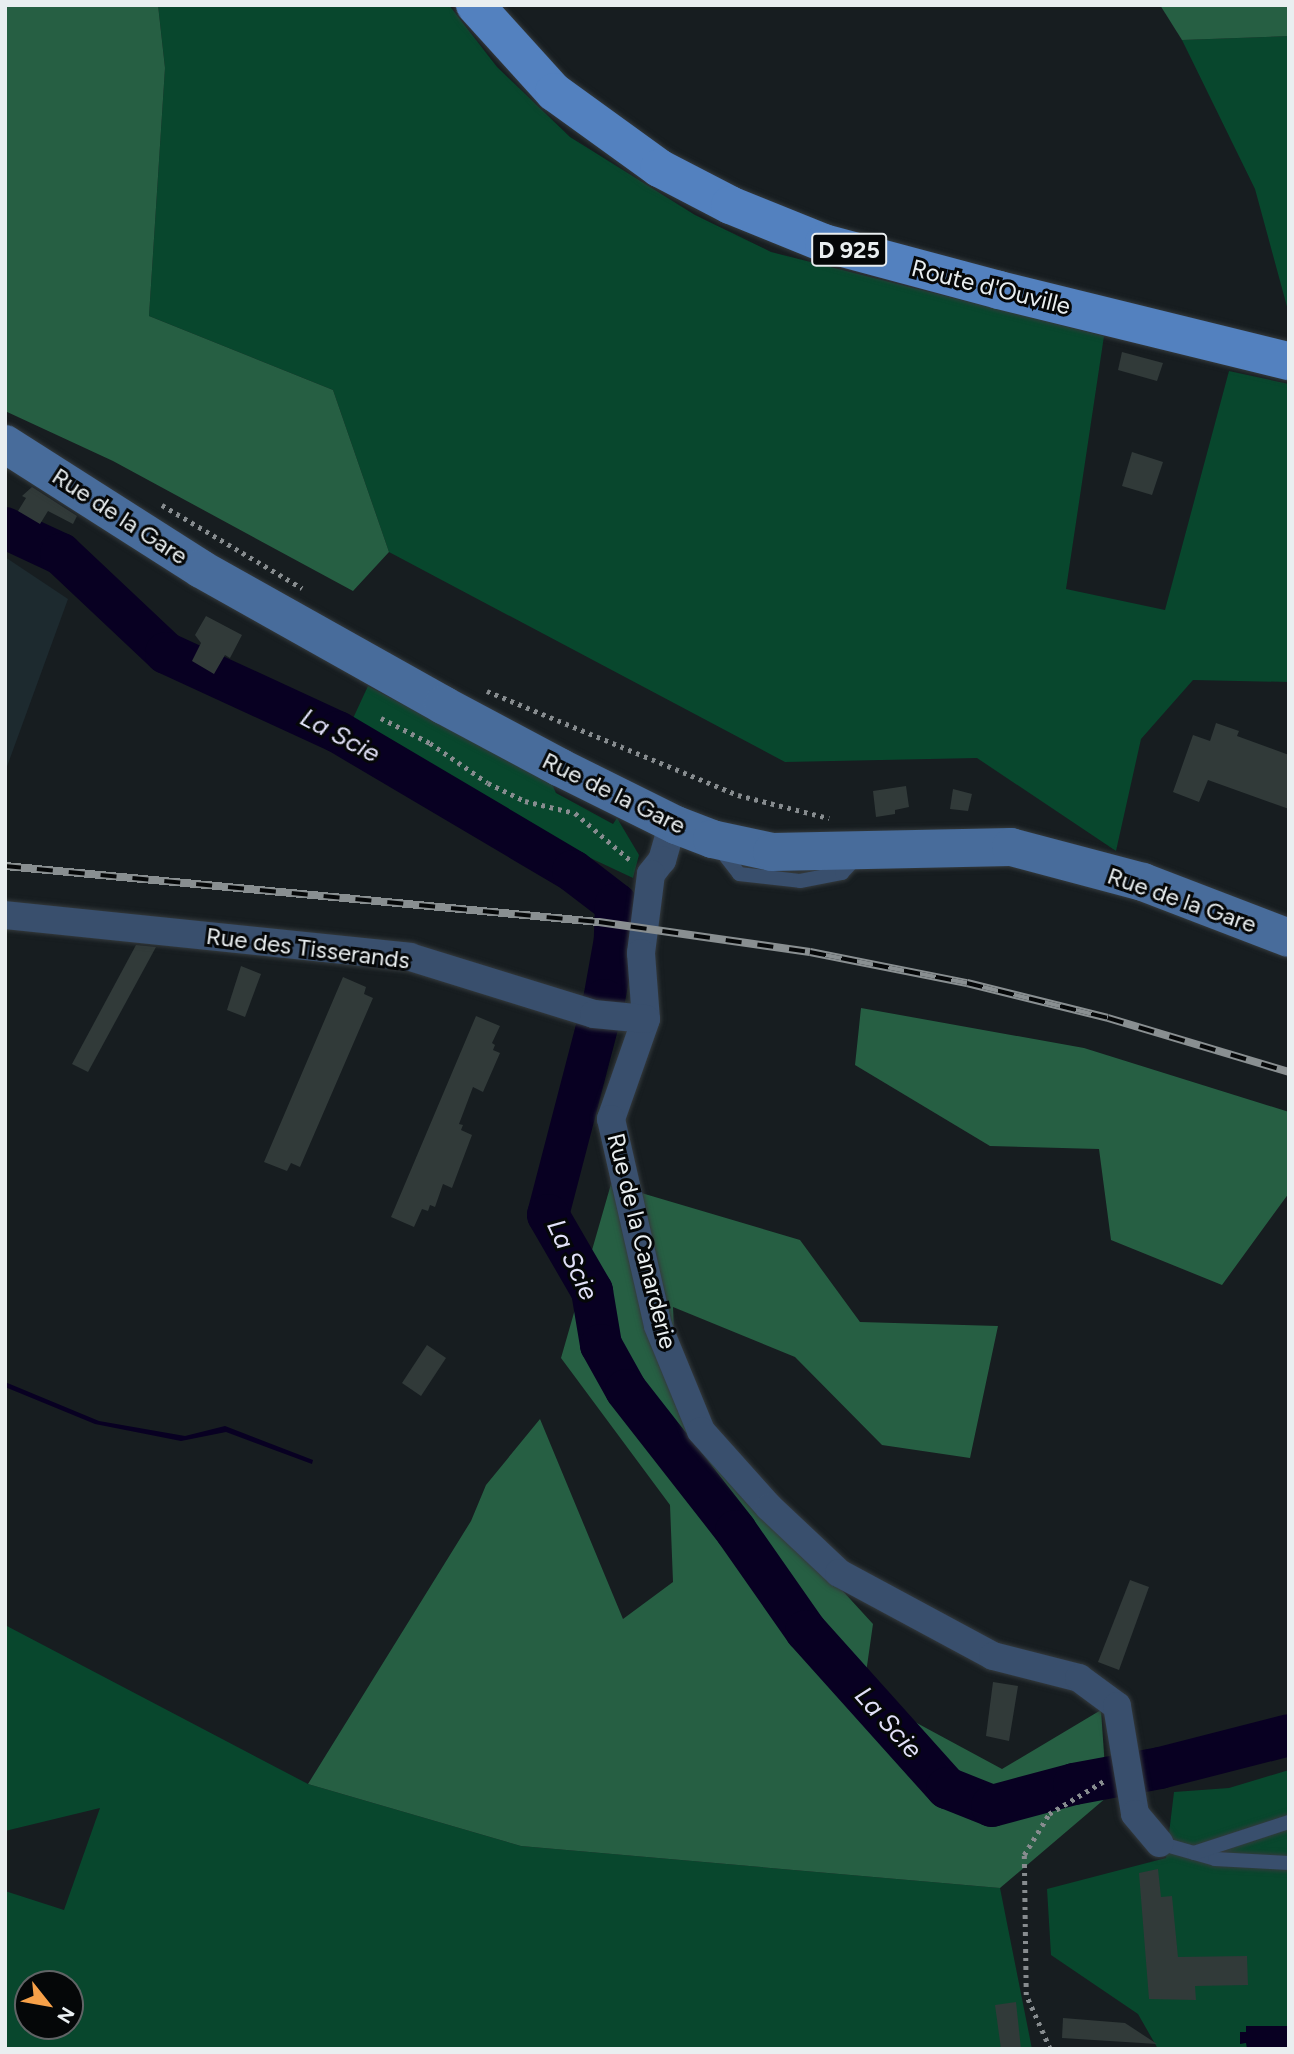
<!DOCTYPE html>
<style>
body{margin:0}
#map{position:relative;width:1294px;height:2054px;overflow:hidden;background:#171d20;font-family:Figtree,sans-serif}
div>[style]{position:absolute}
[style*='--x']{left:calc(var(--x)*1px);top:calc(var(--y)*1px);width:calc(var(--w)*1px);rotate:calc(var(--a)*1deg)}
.built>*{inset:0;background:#1d2a2f}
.green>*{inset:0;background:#08472d}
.forest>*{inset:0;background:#265f43}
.water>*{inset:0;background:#080022}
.river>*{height:42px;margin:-21px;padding:0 21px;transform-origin:21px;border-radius:21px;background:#080022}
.building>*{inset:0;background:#313a39}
.path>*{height:4.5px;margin-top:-2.25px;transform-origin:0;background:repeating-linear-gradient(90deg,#878c8f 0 3.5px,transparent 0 8.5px)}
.roads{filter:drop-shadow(0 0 2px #343a3d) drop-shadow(0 0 2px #343a3d)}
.lane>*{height:14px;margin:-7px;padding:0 7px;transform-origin:7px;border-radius:7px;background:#394f6d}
.street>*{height:28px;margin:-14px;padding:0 14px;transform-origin:14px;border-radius:14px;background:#394f6d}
.secondary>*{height:38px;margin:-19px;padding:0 19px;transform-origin:19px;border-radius:19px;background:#486c9b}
.primary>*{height:38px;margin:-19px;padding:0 19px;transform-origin:19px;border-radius:19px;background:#5381bf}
.rail>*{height:8px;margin-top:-4px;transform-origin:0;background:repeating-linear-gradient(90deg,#050708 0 16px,#898f91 0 32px);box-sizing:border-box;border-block:2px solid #898f91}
span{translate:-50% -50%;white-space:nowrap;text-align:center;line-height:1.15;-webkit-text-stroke:6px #050708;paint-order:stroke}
.shield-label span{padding:2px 5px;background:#050708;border:2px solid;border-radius:5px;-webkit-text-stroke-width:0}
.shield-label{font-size:23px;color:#e9eef0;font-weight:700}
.street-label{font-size:24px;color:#e9eef0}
.water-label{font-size:26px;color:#e1e0f7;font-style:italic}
.frame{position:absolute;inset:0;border:7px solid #e9eef0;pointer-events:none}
.north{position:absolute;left:14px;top:1970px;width:70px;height:70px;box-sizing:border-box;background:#050708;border:2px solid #606365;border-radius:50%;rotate:121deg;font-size:19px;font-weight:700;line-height:28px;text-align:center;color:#e9eef0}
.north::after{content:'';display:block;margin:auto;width:24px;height:32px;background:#f7a149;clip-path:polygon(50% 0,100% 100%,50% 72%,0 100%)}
</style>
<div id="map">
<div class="built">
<div style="clip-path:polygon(5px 557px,68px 599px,5px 772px)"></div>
</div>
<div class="green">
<div style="clip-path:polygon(158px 5px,449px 5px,497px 67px,570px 137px,695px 215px,771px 252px,1104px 336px,1066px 589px,1165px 610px,1229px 371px,1289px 384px,1289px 682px,1193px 680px,1141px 739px,1116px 851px,977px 758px,785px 762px,389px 552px,333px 390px,149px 316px,165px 68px)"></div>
<div style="clip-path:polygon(1289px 36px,1289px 314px,1255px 189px,1182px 40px)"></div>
<div style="clip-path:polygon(368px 686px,551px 782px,556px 793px,613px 824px,617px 818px,639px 855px,633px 878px,452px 793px,349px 727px)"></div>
<div style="clip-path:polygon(evenodd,5px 1625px,308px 1784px,521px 1846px,1000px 1888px,1032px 2049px,5px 2049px,5px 1891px,64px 1910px,100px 1808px,5px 1831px,5px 1625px,28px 1984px,70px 1984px,70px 2026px,28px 2026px,28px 1984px)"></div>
<div style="clip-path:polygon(1289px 1770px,1289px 2049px,1158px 2049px,1138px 2014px,1051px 1955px,1047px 1889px,1166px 1858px,1174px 1792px,1229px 1788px)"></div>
</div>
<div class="forest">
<div style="clip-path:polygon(5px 5px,158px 5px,165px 68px,149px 316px,333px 390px,389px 552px,353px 591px,113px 461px,5px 411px)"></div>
<div style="clip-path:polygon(1160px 5px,1289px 5px,1289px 36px,1182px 40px)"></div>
<div style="clip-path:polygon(861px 1008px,1084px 1048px,1289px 1112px,1289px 1193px,1222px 1285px,1111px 1240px,1099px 1149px,990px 1146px,855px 1065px)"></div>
<div style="clip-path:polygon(611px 1184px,800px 1240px,860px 1322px,998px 1326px,970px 1458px,882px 1445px,795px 1357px,673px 1307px,677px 1410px,873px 1624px,863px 1694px,1002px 1769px,1101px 1710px,1107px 1797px,1000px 1888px,521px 1846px,308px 1784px,471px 1521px,486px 1485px,540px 1419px,623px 1619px,673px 1582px,670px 1505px,561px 1358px)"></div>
</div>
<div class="water">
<div style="clip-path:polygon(5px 1382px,99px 1421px,185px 1436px,225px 1426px,313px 1460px,312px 1464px,226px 1432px,181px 1441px,95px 1424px,5px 1387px)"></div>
<div style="clip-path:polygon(1246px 2026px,1289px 2026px,1289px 2049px,1247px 2049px,1246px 2043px,1240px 2044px,1240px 2032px,1246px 2032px)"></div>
</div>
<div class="river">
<div style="--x:5;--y:528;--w:62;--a:24.9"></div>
<div style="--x:61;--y:554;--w:144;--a:43.3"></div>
<div style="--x:166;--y:653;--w:189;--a:24.7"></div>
<div style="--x:338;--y:732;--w:273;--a:30.6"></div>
<div style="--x:573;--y:871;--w:54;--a:37.5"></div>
<div style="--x:616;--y:904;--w:35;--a:92"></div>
<div style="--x:615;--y:939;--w:62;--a:100.2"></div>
<div style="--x:604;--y:1000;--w:222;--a:104.6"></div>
<div style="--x:548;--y:1215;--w:88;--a:59.9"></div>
<div style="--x:592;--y:1291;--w:55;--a:80.5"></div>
<div style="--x:601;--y:1345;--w:51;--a:60.9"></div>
<div style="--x:626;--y:1390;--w:179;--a:52"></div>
<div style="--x:736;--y:1531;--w:122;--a:55"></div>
<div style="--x:806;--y:1631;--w:211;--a:48.1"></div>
<div style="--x:947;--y:1788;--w:48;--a:21.8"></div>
<div style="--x:992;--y:1806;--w:85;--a:-15"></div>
<div style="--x:1074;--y:1784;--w:87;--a:-10.5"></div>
<div style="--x:1160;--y:1768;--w:133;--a:-14.3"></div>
</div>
<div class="building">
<div style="clip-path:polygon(1122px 352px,1163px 363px,1157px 381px,1118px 370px)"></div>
<div style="clip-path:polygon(1132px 452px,1163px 462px,1152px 495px,1122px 486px)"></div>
<div style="clip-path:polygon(32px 487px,77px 516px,73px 524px,48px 511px,40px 524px,18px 511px,26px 498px,22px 496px)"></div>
<div style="clip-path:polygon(206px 616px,242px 635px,230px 658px,225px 655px,214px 674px,192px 661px,201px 643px,195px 635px)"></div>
<div style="clip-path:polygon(1216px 723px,1239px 731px,1237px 736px,1289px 755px,1289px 809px,1208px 780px,1199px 802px,1173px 792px,1193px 735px,1210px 741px)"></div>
<div style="clip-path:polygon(906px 786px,909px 807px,895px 810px,895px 814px,876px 817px,873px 791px)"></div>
<div style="clip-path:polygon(953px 789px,972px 794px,968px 811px,950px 809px)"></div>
<div style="clip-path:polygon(136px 945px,156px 947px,88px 1072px,72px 1064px)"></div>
<div style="clip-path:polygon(241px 966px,261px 974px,245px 1017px,227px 1010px)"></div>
<div style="clip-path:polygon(343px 977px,366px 987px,364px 994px,373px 998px,300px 1167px,291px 1163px,287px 1171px,264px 1162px)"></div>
<div style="clip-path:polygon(476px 1016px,500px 1026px,492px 1043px,495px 1045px,493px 1050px,500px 1053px,483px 1092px,473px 1087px,459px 1124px,463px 1125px,461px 1130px,472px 1135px,452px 1188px,443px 1184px,435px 1207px,430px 1205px,428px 1211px,422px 1209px,414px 1227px,391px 1217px)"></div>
<div style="clip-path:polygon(427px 1345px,446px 1358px,421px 1396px,402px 1383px)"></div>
<div style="clip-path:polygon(1130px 1580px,1149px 1587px,1119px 1670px,1098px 1662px)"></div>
<div style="clip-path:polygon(993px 1682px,1018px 1686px,1009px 1741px,986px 1736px)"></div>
<div style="clip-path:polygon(1158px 1869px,1161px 1897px,1172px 1896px,1178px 1957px,1247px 1956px,1248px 1985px,1195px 1986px,1196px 2000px,1149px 1999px,1139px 1873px)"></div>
<div style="clip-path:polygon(1016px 2002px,1021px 2049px,1001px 2049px,995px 2005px)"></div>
<div style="clip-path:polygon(1063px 2018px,1125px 2023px,1157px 2044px,1062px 2038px)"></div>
</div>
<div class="path">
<div style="--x:162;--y:505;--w:163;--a:30.7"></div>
<div style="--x:487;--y:691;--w:272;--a:22.5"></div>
<div style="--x:738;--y:795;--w:94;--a:14.2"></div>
<div style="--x:381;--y:718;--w:55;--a:27"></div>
<div style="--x:430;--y:743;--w:70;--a:34.6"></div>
<div style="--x:488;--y:783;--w:41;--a:25.9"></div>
<div style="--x:525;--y:801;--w:51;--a:13.5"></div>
<div style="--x:575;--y:813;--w:72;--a:40.5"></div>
<div style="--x:1050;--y:2049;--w:59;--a:-114"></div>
<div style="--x:1026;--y:1995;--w:140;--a:-90.8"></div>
<div style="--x:1024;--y:1855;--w:48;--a:-58.6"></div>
<div style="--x:1049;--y:1814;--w:64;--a:-31"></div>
</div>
<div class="roads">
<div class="lane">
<div style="--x:719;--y:848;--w:33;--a:52"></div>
<div style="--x:739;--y:874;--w:61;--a:6.5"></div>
<div style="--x:800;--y:881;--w:43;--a:-10.8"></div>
<div style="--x:842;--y:873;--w:22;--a:-47"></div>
<div style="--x:1159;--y:1843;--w:58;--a:15.9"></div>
<div style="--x:1215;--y:1859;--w:74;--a:3.1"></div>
<div style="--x:1194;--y:1853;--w:100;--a:-18.1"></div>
</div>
<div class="street">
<div style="--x:676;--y:825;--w:13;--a:122"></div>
<div style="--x:669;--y:836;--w:25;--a:106"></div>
<div style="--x:662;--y:860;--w:18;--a:128"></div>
<div style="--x:651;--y:874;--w:80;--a:97.2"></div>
<div style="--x:641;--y:953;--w:66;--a:85.7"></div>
<div style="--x:646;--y:1019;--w:106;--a:109.3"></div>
<div style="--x:611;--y:1119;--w:212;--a:77.2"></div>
<div style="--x:658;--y:1326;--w:113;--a:67.7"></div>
<div style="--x:701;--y:1431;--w:102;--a:48.2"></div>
<div style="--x:769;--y:1507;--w:96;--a:43.3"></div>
<div style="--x:839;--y:1573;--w:175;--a:28.3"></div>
<div style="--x:993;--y:1656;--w:89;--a:14.3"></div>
<div style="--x:1079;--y:1678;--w:47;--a:36.4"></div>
<div style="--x:1117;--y:1706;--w:109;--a:80.5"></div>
<div style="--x:1135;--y:1814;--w:38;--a:50"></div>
<div style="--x:5;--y:915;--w:407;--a:5.9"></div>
<div style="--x:410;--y:957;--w:193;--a:17.2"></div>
<div style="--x:594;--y:1014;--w:52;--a:5.5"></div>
</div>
<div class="secondary">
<div style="--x:5;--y:444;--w:232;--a:32.5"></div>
<div style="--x:201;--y:569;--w:278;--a:29.3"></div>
<div style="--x:443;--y:705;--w:132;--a:28.1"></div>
<div style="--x:559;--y:767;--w:131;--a:26.4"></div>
<div style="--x:676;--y:825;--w:39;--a:21"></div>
<div style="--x:712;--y:839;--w:61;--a:12.2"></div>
<div style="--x:772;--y:852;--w:239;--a:-1.2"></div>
<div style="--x:1011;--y:847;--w:137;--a:14.9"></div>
<div style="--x:1143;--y:882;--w:156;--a:21"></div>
</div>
<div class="primary">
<div style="--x:475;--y:5;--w:118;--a:47.8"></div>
<div style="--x:554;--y:92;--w:130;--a:35.9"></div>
<div style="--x:659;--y:168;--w:80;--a:27.5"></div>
<div style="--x:730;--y:205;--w:101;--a:22"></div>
<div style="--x:824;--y:243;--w:181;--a:15"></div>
<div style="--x:999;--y:290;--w:299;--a:13.8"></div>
</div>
</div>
<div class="rail">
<div style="--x:5;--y:866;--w:597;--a:5.39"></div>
<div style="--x:599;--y:922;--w:213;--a:8.1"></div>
<div style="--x:810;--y:952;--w:160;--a:11.2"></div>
<div style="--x:967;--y:983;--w:145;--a:13.9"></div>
<div style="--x:1108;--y:1018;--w:189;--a:16.6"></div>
</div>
<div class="shield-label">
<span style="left:849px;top:250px">D 925</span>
</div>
<div class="street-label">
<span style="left:991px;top:287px;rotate:14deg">Route d'Ouville</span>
<span style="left:120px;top:516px;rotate:33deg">Rue de la Gare</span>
<span style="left:614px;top:793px;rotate:26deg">Rue de la Gare</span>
<span style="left:1182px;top:900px;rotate:19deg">Rue de la Gare</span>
<span style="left:308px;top:948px;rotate:7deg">Rue des Tisserands</span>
<span style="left:642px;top:1241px;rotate:76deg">Rue de la Canarderie</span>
</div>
<div class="water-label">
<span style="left:340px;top:736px;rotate:28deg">La Scie</span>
<span style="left:572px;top:1260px;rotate:65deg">La Scie</span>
<span style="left:888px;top:1723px;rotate:48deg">La Scie</span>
</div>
<div class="frame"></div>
<div class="north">N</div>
</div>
